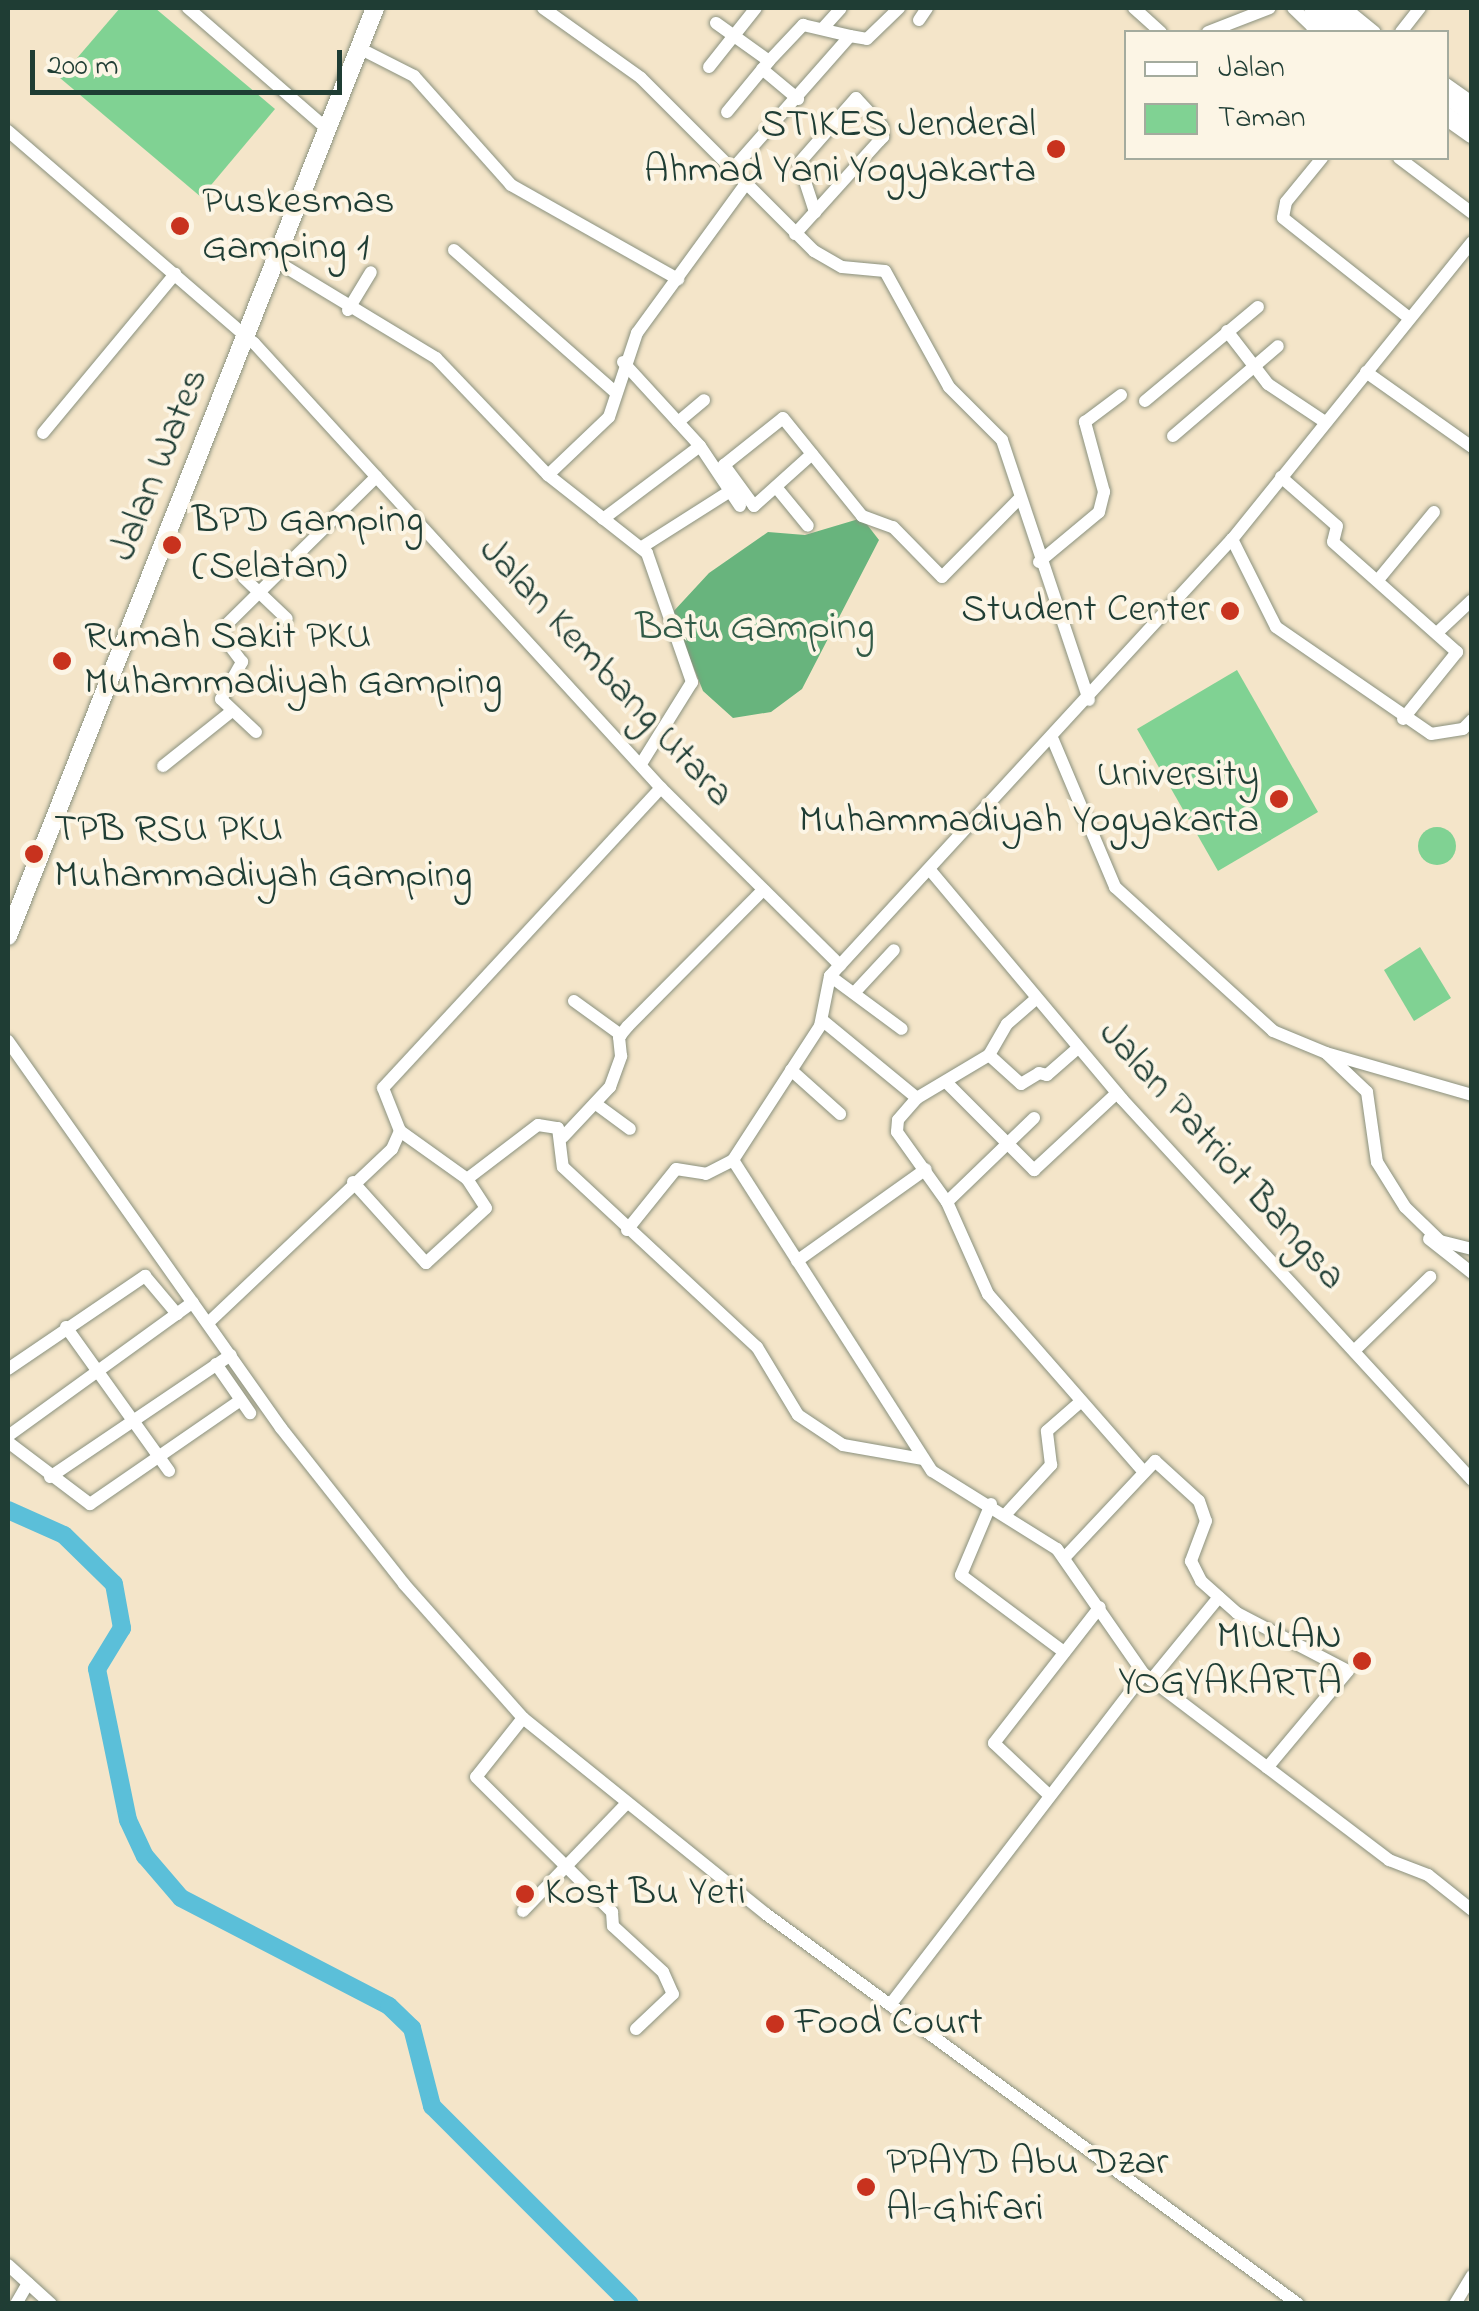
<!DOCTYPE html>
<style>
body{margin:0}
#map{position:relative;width:1479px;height:2311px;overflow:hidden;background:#f4e5c9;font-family:"Indie Flower",sans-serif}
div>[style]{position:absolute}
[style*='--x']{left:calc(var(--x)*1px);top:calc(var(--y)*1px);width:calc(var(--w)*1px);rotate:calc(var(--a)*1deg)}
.green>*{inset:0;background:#80d293}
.round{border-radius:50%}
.forest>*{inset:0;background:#68b47d}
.river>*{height:18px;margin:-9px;padding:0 9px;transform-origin:9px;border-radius:9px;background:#5bbfd9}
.roads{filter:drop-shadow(0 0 2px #8a917e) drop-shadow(0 0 2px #8a917e)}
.minor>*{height:12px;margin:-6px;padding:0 6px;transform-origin:6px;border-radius:6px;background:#fff}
.highway>*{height:18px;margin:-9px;padding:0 9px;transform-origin:9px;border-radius:9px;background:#fff}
.dots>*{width:28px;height:28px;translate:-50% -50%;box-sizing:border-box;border:5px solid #fcf5e5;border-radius:50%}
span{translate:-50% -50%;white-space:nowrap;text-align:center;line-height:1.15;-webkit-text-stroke:8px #fcf5e5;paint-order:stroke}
.poi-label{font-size:40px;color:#1f3d34}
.right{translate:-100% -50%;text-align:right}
.left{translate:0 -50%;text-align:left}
.street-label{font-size:40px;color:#1f3d34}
.park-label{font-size:40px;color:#325b47}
.frame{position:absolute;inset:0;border:10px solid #1f3d34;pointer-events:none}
.legend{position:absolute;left:1124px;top:30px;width:325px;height:130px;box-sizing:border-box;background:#fcf5e5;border:2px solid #a4ab9e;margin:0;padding:12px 18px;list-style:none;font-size:30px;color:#1f3d34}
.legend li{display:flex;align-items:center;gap:20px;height:50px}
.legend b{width:50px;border:2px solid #a4ab9e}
.scale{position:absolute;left:30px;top:50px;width:312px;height:45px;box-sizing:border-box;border:5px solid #1f3d34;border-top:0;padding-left:12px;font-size:30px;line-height:35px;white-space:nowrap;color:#1f3d34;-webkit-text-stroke:8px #fcf5e5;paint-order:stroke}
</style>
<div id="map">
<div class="green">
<div style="clip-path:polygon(120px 8px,155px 8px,275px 109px,201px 197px,60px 78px)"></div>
<div style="clip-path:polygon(1237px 670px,1318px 812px,1218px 871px,1137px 729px)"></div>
<div class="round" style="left:1418px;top:827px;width:38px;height:38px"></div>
<div style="clip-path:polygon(1420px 947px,1451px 998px,1414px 1021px,1384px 970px)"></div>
</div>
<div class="forest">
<div style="clip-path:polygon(862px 518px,879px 540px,802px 689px,771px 712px,733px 718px,703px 691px,672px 613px,709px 573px,768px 532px,805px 535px)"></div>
</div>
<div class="river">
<div style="--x:8;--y:1510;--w:61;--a:24.1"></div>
<div style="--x:64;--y:1535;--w:70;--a:44.4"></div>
<div style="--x:114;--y:1584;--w:45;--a:79.7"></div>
<div style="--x:122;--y:1628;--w:48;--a:121.4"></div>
<div style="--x:97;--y:1669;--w:154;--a:78.4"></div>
<div style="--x:128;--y:1820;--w:40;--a:65"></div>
<div style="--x:145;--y:1856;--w:55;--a:49.4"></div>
<div style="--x:181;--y:1898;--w:234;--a:27.4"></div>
<div style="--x:389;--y:2006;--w:32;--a:44"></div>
<div style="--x:412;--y:2028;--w:81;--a:75.6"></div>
<div style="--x:432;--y:2106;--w:280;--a:45"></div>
</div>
<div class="roads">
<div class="minor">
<div style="--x:188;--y:8;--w:184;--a:41"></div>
<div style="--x:543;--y:8;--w:120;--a:35.5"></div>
<div style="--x:641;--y:78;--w:245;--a:45"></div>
<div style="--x:814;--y:251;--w:32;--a:30"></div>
<div style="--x:842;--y:267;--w:43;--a:5.3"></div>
<div style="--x:885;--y:271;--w:132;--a:61.1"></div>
<div style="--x:949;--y:387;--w:75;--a:45"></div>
<div style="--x:1002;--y:440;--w:274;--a:71.5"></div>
<div style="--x:1134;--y:8;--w:36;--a:42"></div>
<div style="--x:1293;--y:8;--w:35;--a:44"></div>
<div style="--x:1345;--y:8;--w:38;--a:39"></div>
<div style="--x:919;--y:20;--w:14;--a:-56"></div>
<div style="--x:716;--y:23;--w:65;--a:35.6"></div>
<div style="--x:769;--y:61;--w:50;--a:-46.6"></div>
<div style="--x:803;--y:25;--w:48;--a:13.2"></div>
<div style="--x:850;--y:36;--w:179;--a:131.4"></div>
<div style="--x:824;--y:27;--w:25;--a:-48"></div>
<div style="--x:1208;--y:32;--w:66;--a:-21.2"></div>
<div style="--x:1401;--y:32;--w:31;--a:-52"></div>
<div style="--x:850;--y:36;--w:17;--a:10"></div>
<div style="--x:867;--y:39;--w:45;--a:-44.1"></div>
<div style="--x:359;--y:48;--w:62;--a:27"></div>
<div style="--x:414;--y:76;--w:146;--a:48.3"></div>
<div style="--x:511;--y:185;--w:192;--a:29.4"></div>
<div style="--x:709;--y:67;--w:75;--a:-51.5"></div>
<div style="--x:762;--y:69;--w:47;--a:39.8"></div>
<div style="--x:1446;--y:84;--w:32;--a:35"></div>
<div style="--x:727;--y:112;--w:66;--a:-50.5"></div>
<div style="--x:8;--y:131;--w:325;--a:40.8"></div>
<div style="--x:254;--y:343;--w:603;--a:47.55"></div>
<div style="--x:661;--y:788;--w:252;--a:44.7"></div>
<div style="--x:1322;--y:158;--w:57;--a:129.3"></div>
<div style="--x:1286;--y:202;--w:16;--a:101"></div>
<div style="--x:1283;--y:218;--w:161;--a:38.4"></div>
<div style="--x:1399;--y:158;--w:91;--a:37"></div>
<div style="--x:795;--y:234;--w:30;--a:-48"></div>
<div style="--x:815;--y:212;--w:96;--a:-48"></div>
<div style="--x:879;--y:141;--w:6;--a:-45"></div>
<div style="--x:883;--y:137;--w:11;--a:-95"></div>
<div style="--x:882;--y:126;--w:38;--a:-133"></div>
<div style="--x:856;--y:98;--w:86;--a:131.2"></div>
<div style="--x:799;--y:163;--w:52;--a:71.9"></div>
<div style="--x:1472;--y:242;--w:382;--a:128.9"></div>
<div style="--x:1232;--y:539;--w:594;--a:132.61"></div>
<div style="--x:830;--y:976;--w:51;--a:101.3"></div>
<div style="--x:820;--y:1026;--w:160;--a:123"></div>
<div style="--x:733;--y:1160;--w:369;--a:57.4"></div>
<div style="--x:932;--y:1471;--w:147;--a:32"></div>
<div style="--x:1057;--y:1549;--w:152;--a:55.2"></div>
<div style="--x:1144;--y:1674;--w:308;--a:37.2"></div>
<div style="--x:1389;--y:1860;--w:42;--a:21"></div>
<div style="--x:1428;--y:1875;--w:56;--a:38.5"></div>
<div style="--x:454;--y:250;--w:215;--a:41.4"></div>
<div style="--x:284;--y:266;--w:178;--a:31.2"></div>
<div style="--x:436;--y:358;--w:162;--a:46.3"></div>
<div style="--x:548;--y:475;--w:126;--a:38.2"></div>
<div style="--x:647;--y:553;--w:137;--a:70.8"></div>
<div style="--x:692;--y:682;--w:97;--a:121.9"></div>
<div style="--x:348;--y:310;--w:44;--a:-58.8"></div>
<div style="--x:1227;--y:331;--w:67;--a:52.3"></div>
<div style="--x:1268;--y:384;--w:69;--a:33.7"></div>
<div style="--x:1366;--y:372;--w:130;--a:35.3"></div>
<div style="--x:1145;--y:401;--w:147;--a:-39.8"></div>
<div style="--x:678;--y:422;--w:34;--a:-40"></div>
<div style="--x:43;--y:433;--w:207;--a:-50.3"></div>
<div style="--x:1173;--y:436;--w:138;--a:-40.6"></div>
<div style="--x:700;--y:446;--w:72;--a:56.3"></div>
<div style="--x:812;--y:454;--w:78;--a:138.1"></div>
<div style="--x:754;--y:506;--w:51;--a:-126.2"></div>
<div style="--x:724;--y:465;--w:75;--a:-38.5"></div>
<div style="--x:783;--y:418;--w:126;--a:51.1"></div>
<div style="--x:862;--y:516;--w:33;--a:20"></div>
<div style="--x:893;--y:527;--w:70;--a:45.6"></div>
<div style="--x:942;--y:577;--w:108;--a:-45.4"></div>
<div style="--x:548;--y:475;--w:84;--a:-43.6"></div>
<div style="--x:609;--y:417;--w:89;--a:-71.6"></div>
<div style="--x:637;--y:333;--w:183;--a:-53.9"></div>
<div style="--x:1281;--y:477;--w:74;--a:41.2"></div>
<div style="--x:1337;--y:526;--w:16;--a:104"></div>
<div style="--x:1333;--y:542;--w:166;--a:41.6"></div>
<div style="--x:1457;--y:652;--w:86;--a:128.9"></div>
<div style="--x:776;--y:487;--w:50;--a:50.6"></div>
<div style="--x:603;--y:519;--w:121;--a:-37"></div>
<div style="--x:700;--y:446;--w:114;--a:-132.5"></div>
<div style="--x:1232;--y:539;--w:98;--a:63.4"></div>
<div style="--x:1276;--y:627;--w:188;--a:34.6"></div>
<div style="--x:1431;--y:734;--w:32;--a:-9"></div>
<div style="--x:1463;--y:729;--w:13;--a:-45"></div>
<div style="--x:642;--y:547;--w:101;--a:-32.4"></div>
<div style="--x:1039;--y:562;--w:78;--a:-39.8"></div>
<div style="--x:1099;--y:512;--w:21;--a:-76"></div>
<div style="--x:1104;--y:492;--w:73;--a:-105.2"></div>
<div style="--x:1085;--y:422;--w:45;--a:-36.9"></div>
<div style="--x:244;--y:578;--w:59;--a:43.6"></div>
<div style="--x:1378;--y:580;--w:88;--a:-50.5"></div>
<div style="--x:1439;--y:631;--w:45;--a:-43.2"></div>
<div style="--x:256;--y:732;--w:48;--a:-136.7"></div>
<div style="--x:221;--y:699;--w:43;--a:-60.4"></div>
<div style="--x:242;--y:662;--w:31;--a:-127"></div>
<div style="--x:223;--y:637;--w:10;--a:-84"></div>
<div style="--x:224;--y:627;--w:214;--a:-44.6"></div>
<div style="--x:1053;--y:740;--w:160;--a:67.1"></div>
<div style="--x:1115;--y:887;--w:214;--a:42.3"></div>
<div style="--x:1273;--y:1031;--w:57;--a:22.5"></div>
<div style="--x:1326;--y:1053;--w:152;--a:16"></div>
<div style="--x:163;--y:766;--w:88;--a:-38.6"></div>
<div style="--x:930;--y:870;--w:299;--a:50"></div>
<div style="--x:1122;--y:1099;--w:517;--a:47.43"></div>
<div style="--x:830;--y:976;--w:89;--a:36.4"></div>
<div style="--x:855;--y:992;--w:57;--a:-47.1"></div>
<div style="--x:574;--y:1001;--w:58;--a:35.9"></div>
<div style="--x:822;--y:1020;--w:123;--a:39.4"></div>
<div style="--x:917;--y:1098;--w:29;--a:131"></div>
<div style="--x:898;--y:1120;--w:12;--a:95"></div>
<div style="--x:897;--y:1132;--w:86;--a:54.5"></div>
<div style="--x:947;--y:1202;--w:101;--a:66"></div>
<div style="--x:988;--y:1294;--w:237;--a:48.8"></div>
<div style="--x:8;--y:1041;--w:474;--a:54.8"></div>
<div style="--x:281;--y:1428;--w:199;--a:51.7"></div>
<div style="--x:404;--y:1584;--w:179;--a:48.4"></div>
<div style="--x:523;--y:1718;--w:312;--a:38.9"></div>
<div style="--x:766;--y:1914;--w:660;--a:36.24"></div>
<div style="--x:989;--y:1055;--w:43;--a:42.2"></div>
<div style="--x:1021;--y:1084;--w:21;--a:-31"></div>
<div style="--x:1039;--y:1073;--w:8;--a:14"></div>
<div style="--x:1047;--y:1075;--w:41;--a:-41.1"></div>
<div style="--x:1328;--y:1055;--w:54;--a:43.5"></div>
<div style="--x:1367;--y:1092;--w:71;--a:81.9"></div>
<div style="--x:1377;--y:1162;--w:53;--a:58.1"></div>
<div style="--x:1405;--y:1207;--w:49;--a:44.2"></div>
<div style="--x:1440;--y:1241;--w:33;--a:14"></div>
<div style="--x:791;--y:1070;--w:66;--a:41.9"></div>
<div style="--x:948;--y:1084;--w:122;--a:45"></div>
<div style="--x:1034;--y:1170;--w:113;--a:-42.9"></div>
<div style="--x:917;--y:1098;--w:84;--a:-30.8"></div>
<div style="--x:989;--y:1055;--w:36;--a:-60"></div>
<div style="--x:1007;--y:1024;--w:37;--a:-41"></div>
<div style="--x:596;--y:1104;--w:42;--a:36.3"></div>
<div style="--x:400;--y:1131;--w:82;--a:35.6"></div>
<div style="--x:467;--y:1179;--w:89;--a:-37.3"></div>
<div style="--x:538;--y:1125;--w:20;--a:9"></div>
<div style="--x:558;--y:1128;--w:39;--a:83"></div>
<div style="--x:563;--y:1167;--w:265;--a:42.9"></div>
<div style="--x:757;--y:1347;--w:79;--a:58.9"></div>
<div style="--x:798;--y:1415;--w:54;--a:33.7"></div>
<div style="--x:843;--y:1445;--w:80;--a:10"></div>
<div style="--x:563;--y:1137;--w:69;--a:-46.8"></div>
<div style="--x:610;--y:1087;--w:33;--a:-70"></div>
<div style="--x:621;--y:1056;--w:19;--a:-96"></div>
<div style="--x:619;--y:1037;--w:14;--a:-51"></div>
<div style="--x:628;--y:1026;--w:192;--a:-45.2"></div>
<div style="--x:353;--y:1182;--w:109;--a:48"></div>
<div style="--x:426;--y:1263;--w:81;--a:-42.5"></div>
<div style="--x:486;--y:1208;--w:35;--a:-123"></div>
<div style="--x:947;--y:1202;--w:121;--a:-44"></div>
<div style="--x:627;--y:1230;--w:78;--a:-51.2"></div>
<div style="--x:676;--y:1169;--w:30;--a:9"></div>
<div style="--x:706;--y:1174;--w:30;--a:-27"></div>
<div style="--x:1429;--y:1239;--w:55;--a:38.3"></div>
<div style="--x:797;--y:1261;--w:158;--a:-35.5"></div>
<div style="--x:208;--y:1323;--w:253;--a:-43.4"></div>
<div style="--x:392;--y:1149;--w:20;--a:-66"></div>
<div style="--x:400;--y:1131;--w:46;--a:-111.6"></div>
<div style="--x:383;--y:1088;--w:409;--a:-47.2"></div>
<div style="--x:66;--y:1327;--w:177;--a:54.4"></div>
<div style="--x:1355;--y:1350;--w:105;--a:-44.2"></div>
<div style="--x:216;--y:1364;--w:60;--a:55.2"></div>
<div style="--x:8;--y:1369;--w:166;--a:-34.2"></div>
<div style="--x:145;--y:1276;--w:50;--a:49.9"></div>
<div style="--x:8;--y:1436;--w:228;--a:-35.9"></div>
<div style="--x:8;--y:1442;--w:103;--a:37.1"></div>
<div style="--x:90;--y:1504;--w:183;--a:-34.6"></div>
<div style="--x:50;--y:1477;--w:218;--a:-34"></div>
<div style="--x:991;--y:1504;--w:77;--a:112.9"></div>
<div style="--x:961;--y:1575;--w:129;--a:36.8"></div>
<div style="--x:1006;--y:1514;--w:67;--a:-47.4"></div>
<div style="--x:1051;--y:1465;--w:34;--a:-97"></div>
<div style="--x:1047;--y:1431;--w:43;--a:-41.2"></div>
<div style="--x:1065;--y:1557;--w:132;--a:-46.8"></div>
<div style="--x:1155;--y:1461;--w:59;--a:42.3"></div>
<div style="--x:1199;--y:1501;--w:21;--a:71"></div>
<div style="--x:1206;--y:1521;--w:43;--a:110.6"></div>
<div style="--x:1191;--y:1561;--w:22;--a:63"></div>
<div style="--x:1201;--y:1581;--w:48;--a:41.6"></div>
<div style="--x:1237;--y:1613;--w:125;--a:27.6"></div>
<div style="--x:1348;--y:1671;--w:126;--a:129.9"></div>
<div style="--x:1151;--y:1680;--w:107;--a:-50.7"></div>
<div style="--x:523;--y:1718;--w:75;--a:128.5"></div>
<div style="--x:476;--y:1777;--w:192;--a:44.8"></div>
<div style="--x:612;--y:1912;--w:14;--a:86"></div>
<div style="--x:613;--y:1926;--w:68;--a:42.6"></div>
<div style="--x:663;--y:1972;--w:24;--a:66"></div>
<div style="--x:673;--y:1994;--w:51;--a:136.6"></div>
<div style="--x:1050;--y:1796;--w:77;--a:-136.6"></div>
<div style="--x:994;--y:1743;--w:172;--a:-52.1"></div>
<div style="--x:523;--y:1911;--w:150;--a:-46.1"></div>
<div style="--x:890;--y:2005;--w:417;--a:-52.5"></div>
<div style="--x:8;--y:2265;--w:58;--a:42.2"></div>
<div style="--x:16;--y:2304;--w:24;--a:-60"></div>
<div style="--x:1455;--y:2304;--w:33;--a:-59"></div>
</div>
<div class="highway">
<div style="--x:1313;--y:8;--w:33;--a:46"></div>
<div style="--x:1331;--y:8;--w:37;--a:41"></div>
<div style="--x:1446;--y:95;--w:32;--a:35"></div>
<div style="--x:1446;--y:116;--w:32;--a:35"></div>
<div style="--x:8;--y:936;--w:998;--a:-68.42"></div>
</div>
</div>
<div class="dots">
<div style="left:1056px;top:149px;background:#c8321e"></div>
<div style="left:180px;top:226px;background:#c8321e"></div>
<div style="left:172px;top:545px;background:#c8321e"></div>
<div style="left:1230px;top:611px;background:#c8321e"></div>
<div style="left:62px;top:661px;background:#c8321e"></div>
<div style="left:1279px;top:799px;background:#c8321e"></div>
<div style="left:34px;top:854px;background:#c8321e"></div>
<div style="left:1362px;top:1661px;background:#c8321e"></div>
<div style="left:525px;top:1894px;background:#c8321e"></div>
<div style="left:775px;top:2024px;background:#c8321e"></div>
<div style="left:866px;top:2187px;background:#c8321e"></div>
</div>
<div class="poi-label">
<span class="right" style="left:1036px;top:149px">STIKES Jenderal<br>Ahmad Yani Yogyakarta</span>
<span class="left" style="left:202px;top:226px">Puskesmas<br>Gamping 1</span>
<span class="left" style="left:192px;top:545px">BPD Gamping<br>(Selatan)</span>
<span class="right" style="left:1210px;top:611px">Student Center</span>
<span class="left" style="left:84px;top:661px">Rumah Sakit PKU<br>Muhammadiyah Gamping</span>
<span class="right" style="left:1259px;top:799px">University<br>Muhammadiyah Yogyakarta</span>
<span class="left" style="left:54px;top:854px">TPB RSU PKU<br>Muhammadiyah Gamping</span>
<span class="right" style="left:1342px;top:1661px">MIULAN<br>YOGYAKARTA</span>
<span class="left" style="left:545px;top:1894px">Kost Bu Yeti</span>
<span class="left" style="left:795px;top:2024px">Food Court</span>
<span class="left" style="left:886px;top:2187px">PPAYD Abu Dzar<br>Al-Ghifari</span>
</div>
<div class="street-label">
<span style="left:160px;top:465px;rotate:-68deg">Jalan Wates</span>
<span style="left:605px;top:673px;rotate:47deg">Jalan Kembang Utara</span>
<span style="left:1221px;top:1156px;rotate:48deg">Jalan Patriot Bangsa</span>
</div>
<div class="park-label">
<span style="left:755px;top:629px">Batu Gamping</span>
</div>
<div class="frame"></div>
<ul class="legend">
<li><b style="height:12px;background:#fff"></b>Jalan</li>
<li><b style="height:28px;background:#80d293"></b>Taman</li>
</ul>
<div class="scale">200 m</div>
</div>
